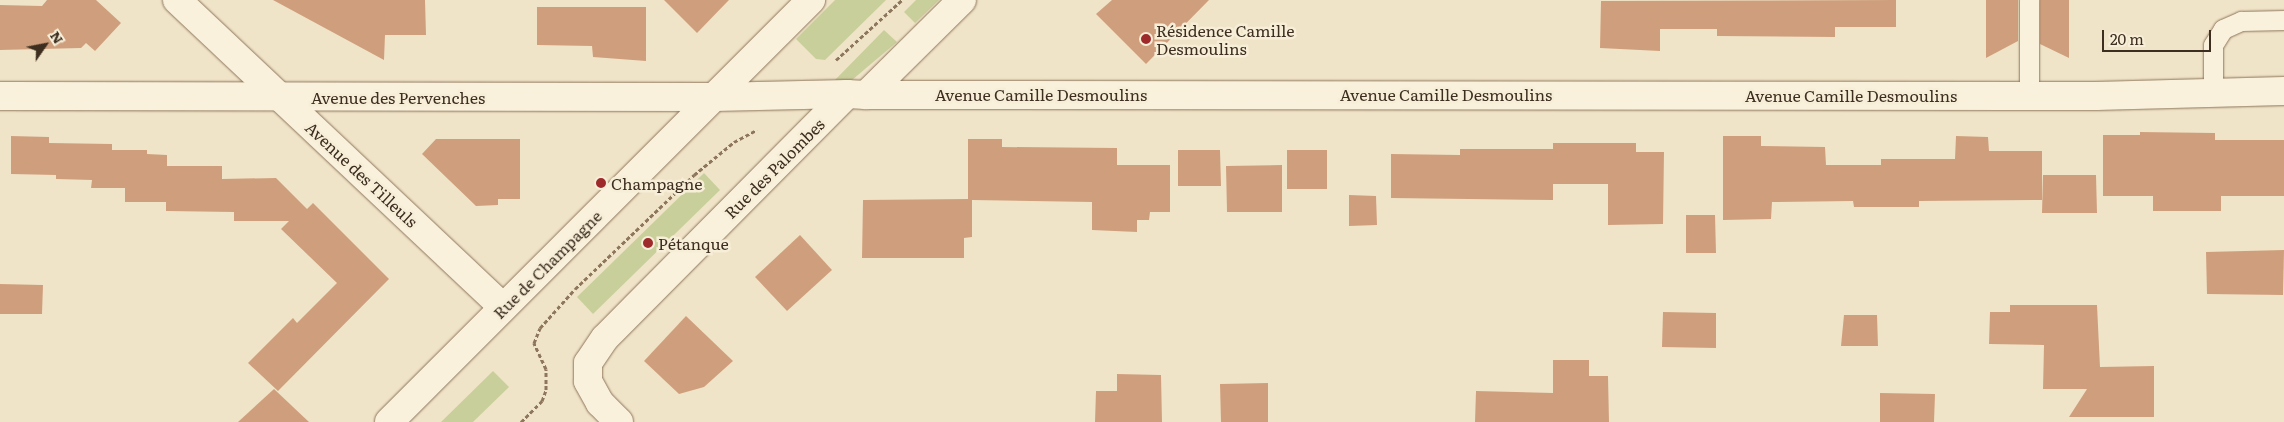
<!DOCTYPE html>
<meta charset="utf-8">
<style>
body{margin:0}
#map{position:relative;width:2284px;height:422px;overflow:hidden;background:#f0e4c8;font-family:Literata,serif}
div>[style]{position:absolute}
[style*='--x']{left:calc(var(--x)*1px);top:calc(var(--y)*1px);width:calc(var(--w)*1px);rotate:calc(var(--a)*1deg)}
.green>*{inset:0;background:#c9cf9b}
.building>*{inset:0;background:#cf9f7d}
.path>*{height:3px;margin-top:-1.5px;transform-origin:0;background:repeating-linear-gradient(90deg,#8d765c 0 4px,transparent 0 6.5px)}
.roads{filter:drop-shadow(0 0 1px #8d765c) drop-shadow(0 0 1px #8d765c)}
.service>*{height:19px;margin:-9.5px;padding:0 9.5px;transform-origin:9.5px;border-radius:9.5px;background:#faf1dc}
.minor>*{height:28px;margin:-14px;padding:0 14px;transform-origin:14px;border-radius:14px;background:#faf1dc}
.tertiary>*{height:28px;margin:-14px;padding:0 14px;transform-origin:14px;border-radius:14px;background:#faf1dc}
.dots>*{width:14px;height:14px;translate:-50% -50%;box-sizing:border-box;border:2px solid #f7eed8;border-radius:50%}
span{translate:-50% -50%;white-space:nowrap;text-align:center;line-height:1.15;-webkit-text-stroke:5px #f7eed8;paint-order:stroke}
.poi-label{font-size:16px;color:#3d2e20}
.left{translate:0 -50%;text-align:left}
.street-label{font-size:16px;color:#3d2e20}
.north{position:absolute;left:20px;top:20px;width:50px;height:50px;-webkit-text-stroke:4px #f7eed8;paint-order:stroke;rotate:57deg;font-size:14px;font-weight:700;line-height:20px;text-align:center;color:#3d2e20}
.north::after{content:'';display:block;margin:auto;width:18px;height:22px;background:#3d2e20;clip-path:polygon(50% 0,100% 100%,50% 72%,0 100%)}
.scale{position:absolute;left:2102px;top:30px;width:109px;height:22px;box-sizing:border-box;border:2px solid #3d2e20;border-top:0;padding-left:6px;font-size:15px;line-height:18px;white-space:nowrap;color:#3d2e20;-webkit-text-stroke:4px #f7eed8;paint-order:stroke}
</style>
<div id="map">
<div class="green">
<div style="clip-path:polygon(835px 0,886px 0,825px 60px,816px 59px,796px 39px)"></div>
<div style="clip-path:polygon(916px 0,939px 0,915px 23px,904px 12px)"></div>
<div style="clip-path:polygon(884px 30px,897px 42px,852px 80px,831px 84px)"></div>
<div style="clip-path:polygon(704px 173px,720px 190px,593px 314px,577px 297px)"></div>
<div style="clip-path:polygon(493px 371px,509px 387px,473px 422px,441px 422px)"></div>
</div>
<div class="building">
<div style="clip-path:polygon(47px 0,96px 0,121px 23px,95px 51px,86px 43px,81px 48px,0 50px,0 5px,42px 6px)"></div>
<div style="clip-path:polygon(273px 0,425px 0,426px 35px,385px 35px,384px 60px)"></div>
<div style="clip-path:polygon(664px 0,729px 0,697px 33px)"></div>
<div style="clip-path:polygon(1112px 0,1209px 0,1146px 64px,1096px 14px)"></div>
<div style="clip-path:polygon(1896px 0,1896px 27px,1835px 27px,1835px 37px,1717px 36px,1717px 29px,1660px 29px,1660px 51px,1600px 48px,1601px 1px)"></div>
<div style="clip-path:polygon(1986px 0,2018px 0,2018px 41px,1986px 58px)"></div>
<div style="clip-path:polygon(2040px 0,2069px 0,2069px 58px,2040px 44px)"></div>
<div style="clip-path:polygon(537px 7px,646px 7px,646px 61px,593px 57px,592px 46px,537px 45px)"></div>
<div style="clip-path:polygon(2140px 132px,2215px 133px,2215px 140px,2284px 140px,2284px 196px,2221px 196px,2221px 211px,2153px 211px,2153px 196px,2103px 196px,2103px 135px,2140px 135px)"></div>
<div style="clip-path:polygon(11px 136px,49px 137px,49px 143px,112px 144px,112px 150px,147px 150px,147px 154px,167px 155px,167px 166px,222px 166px,222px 179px,276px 178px,307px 209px,313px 203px,389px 279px,278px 391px,248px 363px,293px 318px,297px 323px,337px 283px,281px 229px,289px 221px,234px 221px,234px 212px,166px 211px,166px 202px,125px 202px,125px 188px,91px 188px,92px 180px,56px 179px,56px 175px,11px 174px)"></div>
<div style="clip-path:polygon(1723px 136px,1761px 136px,1761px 146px,1825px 147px,1826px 165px,1881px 165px,1881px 159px,1955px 159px,1956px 136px,1988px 137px,1989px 151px,2042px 151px,2042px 200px,1919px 201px,1919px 207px,1854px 207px,1853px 201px,1772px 202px,1771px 219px,1723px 220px)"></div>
<div style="clip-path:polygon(436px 139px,520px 139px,520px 199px,498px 199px,498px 205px,476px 206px,422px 154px)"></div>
<div style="clip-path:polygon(968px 139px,1002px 139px,1002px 147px,1117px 148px,1117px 165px,1170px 165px,1170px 212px,1150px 212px,1149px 220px,1137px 220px,1137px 232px,1092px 230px,1092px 202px,972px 200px,972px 237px,964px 238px,964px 258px,862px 258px,863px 200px,968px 199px)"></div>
<div style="clip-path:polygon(1553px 143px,1636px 143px,1636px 152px,1664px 152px,1663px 224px,1608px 225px,1608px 184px,1553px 184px,1553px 200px,1391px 198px,1391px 154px,1460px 155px,1460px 149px,1553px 149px)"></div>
<div style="clip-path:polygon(1178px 150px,1220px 150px,1221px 186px,1178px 186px)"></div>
<div style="clip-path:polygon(1287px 150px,1327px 150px,1327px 189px,1287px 189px)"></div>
<div style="clip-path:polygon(1282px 165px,1282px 212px,1227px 212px,1226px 166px)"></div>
<div style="clip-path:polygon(2043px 175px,2096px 175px,2097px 213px,2042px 213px)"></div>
<div style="clip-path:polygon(1349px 195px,1376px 196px,1377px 225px,1349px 226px)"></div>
<div style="clip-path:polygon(1686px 215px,1715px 215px,1716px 253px,1686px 253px)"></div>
<div style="clip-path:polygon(800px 235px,832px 270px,787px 311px,755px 277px)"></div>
<div style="clip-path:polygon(2284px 250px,2283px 295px,2207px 294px,2206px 252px)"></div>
<div style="clip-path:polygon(0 284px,43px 285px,42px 314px,0 314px)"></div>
<div style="clip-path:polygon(2010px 305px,2097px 305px,2100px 367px,2154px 366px,2154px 417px,2069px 417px,2087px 389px,2043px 389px,2044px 345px,1989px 344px,1990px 312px,2010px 312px)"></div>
<div style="clip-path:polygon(1663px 312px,1716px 313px,1716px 348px,1662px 347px)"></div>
<div style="clip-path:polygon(1844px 315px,1877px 315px,1878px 346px,1841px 346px)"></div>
<div style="clip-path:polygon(686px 316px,733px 361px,704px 387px,679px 394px,644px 361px)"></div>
<div style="clip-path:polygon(1553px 360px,1589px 360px,1589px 376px,1608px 376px,1609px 422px,1475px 422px,1476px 391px,1553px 393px)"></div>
<div style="clip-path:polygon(1117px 374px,1161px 375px,1162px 422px,1095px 422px,1096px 391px,1117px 391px)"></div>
<div style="clip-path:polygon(1268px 383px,1268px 422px,1221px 422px,1220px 384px)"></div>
<div style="clip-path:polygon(274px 389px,309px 422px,238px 422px)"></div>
<div style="clip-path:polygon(1880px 393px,1935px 394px,1934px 422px,1880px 422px)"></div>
</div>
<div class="path">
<div style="--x:836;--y:60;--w:89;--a:-42.3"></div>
<div style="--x:521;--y:422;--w:30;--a:-45"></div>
<div style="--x:542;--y:401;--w:12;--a:-70"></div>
<div style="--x:546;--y:390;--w:21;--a:-90"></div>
<div style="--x:546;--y:369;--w:29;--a:-115"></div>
<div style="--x:534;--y:343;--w:16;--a:-68"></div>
<div style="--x:540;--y:328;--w:52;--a:-48.1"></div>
<div style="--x:575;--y:289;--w:165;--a:-43.8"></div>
<div style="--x:694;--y:175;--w:52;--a:-39.5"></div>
<div style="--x:734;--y:142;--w:26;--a:-28"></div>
</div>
<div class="roads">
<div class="service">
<div style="--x:2029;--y:0;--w:95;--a:90"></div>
<div style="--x:2213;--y:92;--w:47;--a:-90"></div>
<div style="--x:2213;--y:45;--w:19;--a:-58"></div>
<div style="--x:2223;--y:29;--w:20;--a:-24"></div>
<div style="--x:2241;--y:21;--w:43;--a:-1.3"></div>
</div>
<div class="minor">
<div style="--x:177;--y:0;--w:448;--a:43.3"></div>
<div style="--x:866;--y:95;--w:1230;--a:0.05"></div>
<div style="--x:2096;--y:96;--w:188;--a:-1.5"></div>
<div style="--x:0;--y:96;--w:714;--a:0.08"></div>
<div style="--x:714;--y:97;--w:133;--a:-1.3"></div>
</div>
<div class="tertiary">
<div style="--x:389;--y:422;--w:597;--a:-45"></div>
<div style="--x:619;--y:422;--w:27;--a:-135"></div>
<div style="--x:600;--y:403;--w:25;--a:-119"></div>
<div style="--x:588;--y:381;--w:18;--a:-90"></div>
<div style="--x:588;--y:363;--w:30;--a:-56"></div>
<div style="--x:605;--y:338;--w:344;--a:-45.2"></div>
<div style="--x:847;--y:94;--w:19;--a:3"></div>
<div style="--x:866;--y:95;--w:135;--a:-44.7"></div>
</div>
</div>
<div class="dots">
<div style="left:1146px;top:39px;background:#9e2a2b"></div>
<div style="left:601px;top:183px;background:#9e2a2b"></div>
<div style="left:648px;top:243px;background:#9e2a2b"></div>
</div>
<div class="poi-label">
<span class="left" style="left:1156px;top:39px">Résidence Camille<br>Desmoulins</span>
<span class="left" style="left:611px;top:183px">Champagne</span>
<span class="left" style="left:658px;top:243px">Pétanque</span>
</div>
<div class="street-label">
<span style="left:1041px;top:94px">Avenue Camille Desmoulins</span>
<span style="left:1446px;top:94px">Avenue Camille Desmoulins</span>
<span style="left:1851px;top:95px">Avenue Camille Desmoulins</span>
<span style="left:398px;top:97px">Avenue des Pervenches</span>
<span style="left:774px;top:168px;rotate:-45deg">Rue des Palombes</span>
<span style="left:362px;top:174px;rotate:43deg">Avenue des Tilleuls</span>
<span style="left:547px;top:264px;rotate:-45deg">Rue de Champagne</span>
</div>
<div class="north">N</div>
<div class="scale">20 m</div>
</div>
